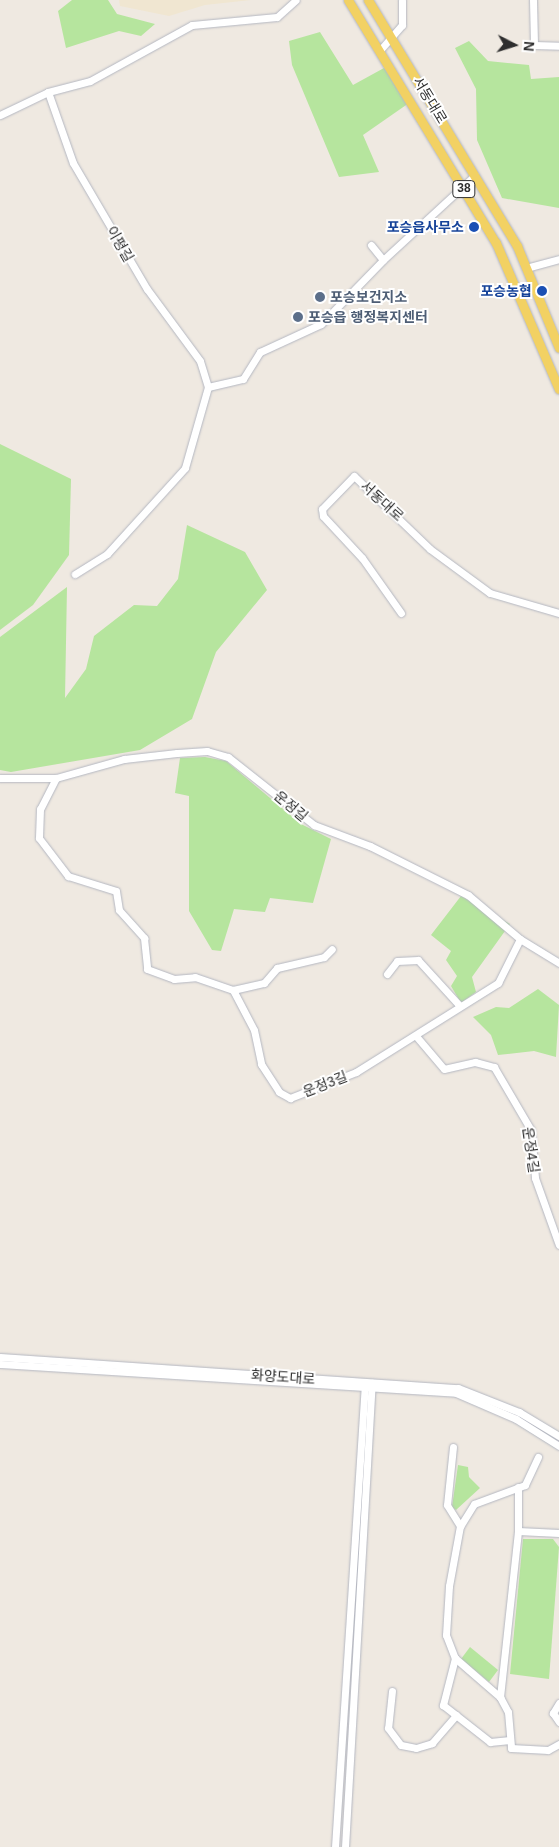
<!DOCTYPE html>
<meta charset="utf-8">
<style>
body{margin:0}
#map{position:relative;width:559px;height:1847px;overflow:hidden;background:#efe9e1;font-family:Arial,"Noto Sans KR",sans-serif}
div>[style]{position:absolute}
[style*='--x']{left:calc(var(--x)*1px);top:calc(var(--y)*1px);width:calc(var(--w)*1px);rotate:calc(var(--a)*1deg)}
.education>*{inset:0;background:#f0e6d1}
.green>*{inset:0;background:#b6e59e}
.roads{filter:drop-shadow(0 0 1px #b4b7c1) drop-shadow(0 0 1px #b4b7c1)}
.minor>*{height:7px;margin:-3.5px;padding:0 3.5px;transform-origin:3.5px;border-radius:3.5px;background:#fff}
.major>*{height:9px;margin:-4.5px;padding:0 4.5px;transform-origin:4.5px;border-radius:4.5px;background:#f2d163}
.dots>*{width:14px;height:14px;translate:-50% -50%;box-sizing:border-box;border:2px solid #fff;border-radius:50%}
span{translate:-50% -50%;white-space:nowrap;text-align:center;line-height:1.15;-webkit-text-stroke:4px #fff;paint-order:stroke}
.shield-label span{padding:1px 4px;background:#fff;border:1px solid;border-radius:4px;-webkit-text-stroke-width:0}
.shield-label{font-size:12px;color:#2e2e2e;font-weight:700}
.street-label{font-size:14px;color:#2e2e2e}
.transit-label{font-size:14px;color:#164399;font-weight:700}
.right{translate:-100% -50%;text-align:right}
.service-label{font-size:14px;color:#4e5e75;font-weight:700}
.left{translate:0 -50%;text-align:left}
.north{position:absolute;left:489px;top:20px;width:50px;height:50px;-webkit-text-stroke:4px #fff;paint-order:stroke;rotate:95deg;font-size:14px;font-weight:700;line-height:20px;text-align:center;color:#2e2e2e}
.north::after{content:'';display:block;margin:auto;width:18px;height:22px;background:#2e2e2e;clip-path:polygon(50% 0,100% 100%,50% 72%,0 100%)}
</style>
<div id="map">
<div class="education">
<div style="clip-path:polygon(119px 0,251px 0,205px 5px,169px 16px,120px 6px)"></div>
</div>
<div class="green">
<div style="clip-path:polygon(72px 0,108px 0,117px 14px,155px 24px,141px 36px,119px 31px,66px 48px,58px 11px)"></div>
<div style="clip-path:polygon(320px 32px,353px 85px,384px 68px,409px 103px,363px 135px,379px 172px,339px 177px,292px 65px,289px 41px)"></div>
<div style="clip-path:polygon(469px 41px,488px 61px,529px 65px,531px 79px,559px 77px,559px 208px,502px 198px,477px 140px,476px 89px,455px 48px)"></div>
<div style="clip-path:polygon(0 444px,71px 479px,69px 555px,33px 605px,0 630px)"></div>
<div style="clip-path:polygon(187px 525px,245px 552px,267px 590px,216px 652px,192px 719px,140px 750px,11px 772px,0 770px,0 637px,67px 587px,65px 698px,86px 669px,94px 636px,134px 605px,157px 606px,178px 579px)"></div>
<div style="clip-path:polygon(205px 757px,226px 761px,301px 824px,331px 839px,313px 903px,270px 898px,265px 912px,234px 909px,221px 951px,212px 950px,189px 911px,189px 796px,175px 793px,180px 758px)"></div>
<div style="clip-path:polygon(461px 896px,510px 924px,472px 977px,476px 992px,461px 1003px,451px 986px,457px 976px,446px 960px,451px 951px,431px 935px)"></div>
<div style="clip-path:polygon(538px 989px,559px 1005px,556px 1057px,534px 1051px,498px 1055px,491px 1035px,473px 1017px,496px 1007px,509px 1008px)"></div>
<div style="clip-path:polygon(458px 1465px,468px 1467px,469px 1477px,480px 1488px,456px 1510px,452px 1507px)"></div>
<div style="clip-path:polygon(523px 1539px,553px 1539px,559px 1547px,549px 1679px,510px 1674px)"></div>
<div style="clip-path:polygon(470px 1647px,498px 1670px,489px 1682px,461px 1659px)"></div>
</div>
<div class="roads">
<div class="minor">
<div style="--x:533;--y:0;--w:45;--a:88.7"></div>
<div style="--x:534;--y:45;--w:25;--a:2"></div>
<div style="--x:381;--y:49;--w:32;--a:-49"></div>
<div style="--x:402;--y:25;--w:25;--a:-90"></div>
<div style="--x:48;--y:92;--w:75;--a:70.6"></div>
<div style="--x:73;--y:163;--w:146;--a:59.6"></div>
<div style="--x:147;--y:289;--w:89;--a:53.6"></div>
<div style="--x:200;--y:361;--w:27;--a:73"></div>
<div style="--x:208;--y:387;--w:84;--a:105.9"></div>
<div style="--x:185;--y:468;--w:116;--a:132.2"></div>
<div style="--x:107;--y:554;--w:38;--a:148"></div>
<div style="--x:0;--y:115;--w:53;--a:-25.6"></div>
<div style="--x:48;--y:92;--w:43;--a:-14.7"></div>
<div style="--x:90;--y:81;--w:116;--a:-28.8"></div>
<div style="--x:192;--y:25;--w:85;--a:-5.4"></div>
<div style="--x:277;--y:17;--w:25;--a:-42"></div>
<div style="--x:371;--y:245;--w:19;--a:51"></div>
<div style="--x:383;--y:260;--w:125;--a:-42.7"></div>
<div style="--x:526;--y:268;--w:34;--a:-15"></div>
<div style="--x:208;--y:387;--w:36;--a:-13"></div>
<div style="--x:243;--y:379;--w:32;--a:-58"></div>
<div style="--x:260;--y:352;--w:67;--a:-24.7"></div>
<div style="--x:321;--y:324;--w:89;--a:-45.9"></div>
<div style="--x:401;--y:613;--w:67;--a:-125.3"></div>
<div style="--x:362;--y:558;--w:57;--a:-132.9"></div>
<div style="--x:323;--y:516;--w:7;--a:-98"></div>
<div style="--x:322;--y:509;--w:46;--a:-45.9"></div>
<div style="--x:354;--y:476;--w:105;--a:43.8"></div>
<div style="--x:430;--y:549;--w:74;--a:36.3"></div>
<div style="--x:490;--y:593;--w:72;--a:16.2"></div>
<div style="--x:0;--y:778;--w:56;--a:0"></div>
<div style="--x:56;--y:778;--w:71;--a:-15.6"></div>
<div style="--x:124;--y:759;--w:53;--a:-6.5"></div>
<div style="--x:177;--y:753;--w:30;--a:-4"></div>
<div style="--x:207;--y:751;--w:22;--a:16"></div>
<div style="--x:228;--y:757;--w:110;--a:38.3"></div>
<div style="--x:314;--y:825;--w:60;--a:20.6"></div>
<div style="--x:370;--y:846;--w:110;--a:26.6"></div>
<div style="--x:468;--y:895;--w:68;--a:40.2"></div>
<div style="--x:520;--y:939;--w:46;--a:31.6"></div>
<div style="--x:56;--y:778;--w:35;--a:117"></div>
<div style="--x:40;--y:809;--w:29;--a:92"></div>
<div style="--x:39;--y:838;--w:48;--a:52.7"></div>
<div style="--x:68;--y:876;--w:50;--a:17.4"></div>
<div style="--x:116;--y:891;--w:19;--a:81"></div>
<div style="--x:119;--y:910;--w:38;--a:48"></div>
<div style="--x:144;--y:938;--w:31;--a:84"></div>
<div style="--x:147;--y:969;--w:29;--a:20"></div>
<div style="--x:174;--y:979;--w:21;--a:-5"></div>
<div style="--x:195;--y:977;--w:40;--a:18.9"></div>
<div style="--x:233;--y:990;--w:45;--a:62.3"></div>
<div style="--x:254;--y:1030;--w:35;--a:78"></div>
<div style="--x:261;--y:1064;--w:33;--a:57"></div>
<div style="--x:279;--y:1092;--w:13;--a:29"></div>
<div style="--x:290;--y:1098;--w:71;--a:-21.5"></div>
<div style="--x:356;--y:1072;--w:168;--a:-32.1"></div>
<div style="--x:498;--y:983;--w:49;--a:-63.4"></div>
<div style="--x:387;--y:974;--w:16;--a:-52"></div>
<div style="--x:397;--y:961;--w:21;--a:-3"></div>
<div style="--x:418;--y:960;--w:62;--a:47.6"></div>
<div style="--x:233;--y:990;--w:32;--a:-13"></div>
<div style="--x:264;--y:983;--w:20;--a:-49"></div>
<div style="--x:277;--y:968;--w:48;--a:-13.2"></div>
<div style="--x:324;--y:957;--w:11;--a:-45"></div>
<div style="--x:416;--y:1036;--w:43;--a:49.7"></div>
<div style="--x:444;--y:1069;--w:32;--a:-13"></div>
<div style="--x:475;--y:1062;--w:20;--a:15"></div>
<div style="--x:494;--y:1067;--w:73;--a:59.6"></div>
<div style="--x:531;--y:1130;--w:48;--a:85.2"></div>
<div style="--x:535;--y:1178;--w:71;--a:70.3"></div>
<div style="--x:0;--y:1357;--w:459;--a:3.9"></div>
<div style="--x:458;--y:1388;--w:66;--a:21.5"></div>
<div style="--x:519;--y:1412;--w:47;--a:31"></div>
<div style="--x:0;--y:1364;--w:457;--a:3.6"></div>
<div style="--x:456;--y:1393;--w:65;--a:23.4"></div>
<div style="--x:516;--y:1419;--w:51;--a:32.1"></div>
<div style="--x:453;--y:1447;--w:58;--a:95.9"></div>
<div style="--x:447;--y:1505;--w:25;--a:58"></div>
<div style="--x:538;--y:1457;--w:31;--a:115"></div>
<div style="--x:525;--y:1485;--w:54;--a:159.6"></div>
<div style="--x:474;--y:1504;--w:26;--a:122"></div>
<div style="--x:460;--y:1526;--w:61;--a:100.4"></div>
<div style="--x:449;--y:1586;--w:49;--a:93.5"></div>
<div style="--x:446;--y:1635;--w:25;--a:69"></div>
<div style="--x:455;--y:1658;--w:60;--a:40.9"></div>
<div style="--x:500;--y:1697;--w:17;--a:62"></div>
<div style="--x:508;--y:1712;--w:36;--a:85"></div>
<div style="--x:511;--y:1748;--w:37;--a:3"></div>
<div style="--x:548;--y:1750;--w:13;--a:-29"></div>
<div style="--x:518;--y:1531;--w:41;--a:2.8"></div>
<div style="--x:455;--y:1658;--w:49;--a:104.3"></div>
<div style="--x:443;--y:1705;--w:60;--a:38.2"></div>
<div style="--x:490;--y:1742;--w:20;--a:-6"></div>
<div style="--x:392;--y:1691;--w:37;--a:96"></div>
<div style="--x:388;--y:1728;--w:21;--a:53"></div>
<div style="--x:401;--y:1745;--w:15;--a:11"></div>
<div style="--x:416;--y:1748;--w:17;--a:-17"></div>
<div style="--x:432;--y:1743;--w:37;--a:-49"></div>
<div style="--x:500;--y:1697;--w:167;--a:-83.8"></div>
<div style="--x:518;--y:1531;--w:44;--a:-90"></div>
<div style="--x:559;--y:1703;--w:12;--a:121"></div>
<div style="--x:553;--y:1713;--w:11;--a:56"></div>
<div style="--x:335;--y:1847;--w:465;--a:-86.3"></div>
<div style="--x:345;--y:1847;--w:465;--a:-86.7"></div>
</div>
<div class="major">
<div style="--x:348;--y:0;--w:285;--a:58.7"></div>
<div style="--x:496;--y:243;--w:159;--a:66.7"></div>
<div style="--x:368;--y:0;--w:288;--a:58.8"></div>
<div style="--x:517;--y:246;--w:110;--a:67.6"></div>
</div>
</div>
<div class="dots">
<div style="left:474px;top:227px;background:#1a4fb4"></div>
<div style="left:542px;top:291px;background:#1a4fb4"></div>
<div style="left:320px;top:297px;background:#5c6f8a"></div>
<div style="left:298px;top:317px;background:#5c6f8a"></div>
</div>
<div class="shield-label">
<span style="left:464px;top:189px">38</span>
</div>
<div class="street-label">
<span style="left:430px;top:100px;rotate:59deg">서동대로</span>
<span style="left:120px;top:244px;rotate:60deg">이평길</span>
<span style="left:382px;top:501px;rotate:42deg">서동대로</span>
<span style="left:291px;top:806px;rotate:40deg">운정길</span>
<span style="left:325px;top:1084px;rotate:-21deg">운정3길</span>
<span style="left:531px;top:1150px;rotate:82deg">운정4길</span>
<span style="left:283px;top:1377px;rotate:4deg">화양도대로</span>
</div>
<div class="transit-label">
<span class="right" style="left:464px;top:227px">포승읍사무소</span>
<span class="right" style="left:532px;top:291px">포승농협</span>
</div>
<div class="service-label">
<span class="left" style="left:330px;top:297px">포승보건지소</span>
<span class="left" style="left:308px;top:317px">포승읍 행정복지센터</span>
</div>
<div class="north">N</div>
</div>
